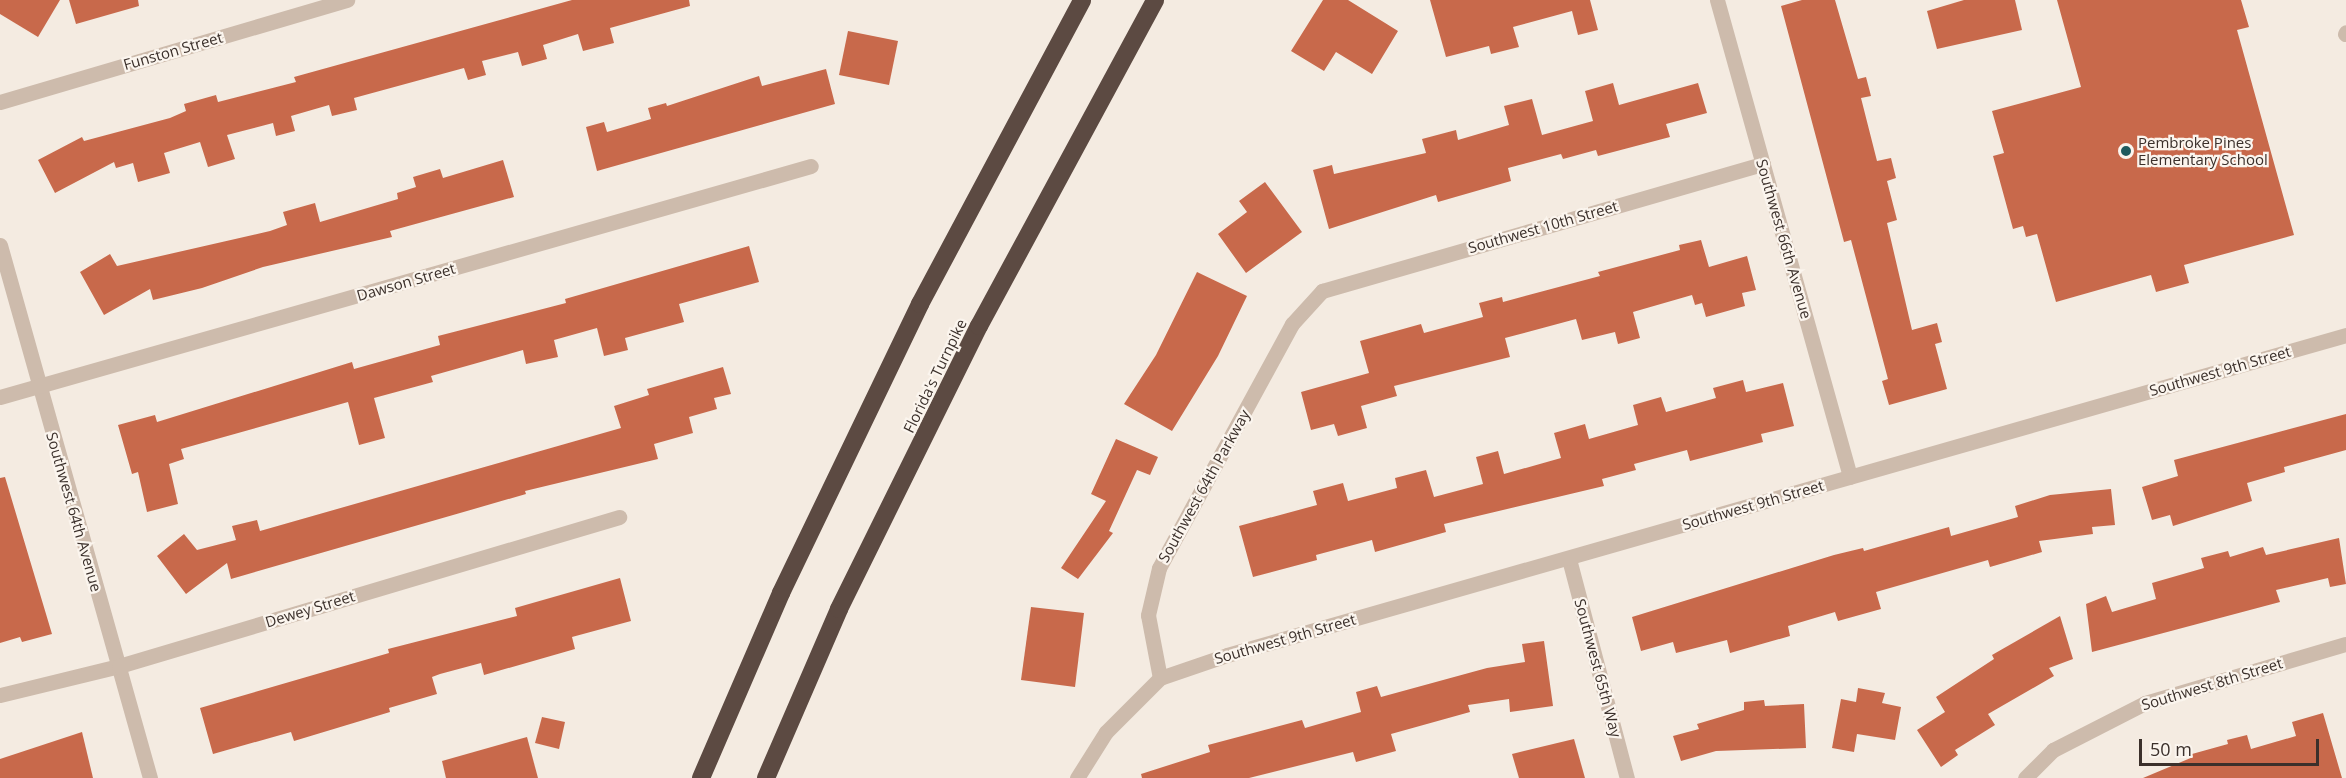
<!DOCTYPE html>
<style>
body{margin:0}
#map{position:relative;width:2346px;height:778px;overflow:hidden;background:#f4ebe1;font-family:"Open Sans",sans-serif}
div>[style]{position:absolute}
[style*='--x']{left:calc(var(--x)*1px);top:calc(var(--y)*1px);width:calc(var(--w)*1px);rotate:calc(var(--a)*1deg)}
.building>*{inset:0;background:#c8694b}
.minor>*{height:15px;margin:-7.5px;padding:0 7.5px;transform-origin:7.5px;border-radius:7.5px;background:#cdbbac}
.highway>*{height:18px;margin:-9px;padding:0 9px;transform-origin:9px;border-radius:9px;background:#5c4a42}
.dots>*{width:16px;height:16px;translate:-50% -50%;box-sizing:border-box;border:3px solid #fbf5ee;border-radius:50%}
span{translate:-50% -50%;white-space:nowrap;text-align:center;line-height:1.15;-webkit-text-stroke:4.5px #fbf5ee;paint-order:stroke}
.street-label{font-size:15px;color:#3b302b}
.poi-label{font-size:15px;color:#3b302b}
.left{translate:0 -50%;text-align:left}
.scale{position:absolute;left:2139px;top:739px;width:180px;height:27px;box-sizing:border-box;border:3px solid #3b302b;border-top:0;padding-left:8px;font-size:18px;line-height:21px;white-space:nowrap;color:#3b302b;-webkit-text-stroke:4px #fbf5ee;paint-order:stroke}
</style>
<div id="map">
<div class="building">
<div style="clip-path:polygon(0 0,60px 0,38px 37px,0 14px)"></div>
<div style="clip-path:polygon(69px 0,138px 0,139px 6px,76px 24px)"></div>
<div style="clip-path:polygon(572px 0,689px 0,690px 6px,610px 28px,614px 43px,583px 51px,578px 34px,543px 45px,547px 59px,522px 66px,518px 52px,482px 61px,486px 75px,468px 80px,464px 68px,354px 98px,357px 110px,332px 116px,329px 105px,291px 116px,295px 131px,276px 136px,273px 123px,227px 135px,235px 159px,208px 167px,200px 142px,164px 153px,170px 173px,138px 182px,133px 163px,116px 168px,114px 162px,55px 193px,38px 160px,82px 137px,84px 141px,170px 118px,186px 111px,184px 104px,216px 95px,218px 102px,296px 82px,294px 77px)"></div>
<div style="clip-path:polygon(1323px 0,1348px 0,1398px 31px,1372px 74px,1336px 52px,1324px 71px,1291px 51px)"></div>
<div style="clip-path:polygon(1430px 0,1590px 0,1598px 30px,1578px 35px,1572px 11px,1513px 27px,1519px 47px,1491px 54px,1489px 46px,1446px 57px)"></div>
<div style="clip-path:polygon(1802px 0,1835px 0,1858px 79px,1866px 77px,1871px 96px,1861px 98px,1877px 161px,1891px 158px,1896px 178px,1887px 181px,1897px 220px,1887px 223px,1912px 330px,1937px 323px,1942px 342px,1935px 344px,1947px 389px,1889px 405px,1882px 381px,1888px 379px,1851px 240px,1844px 242px,1781px 6px)"></div>
<div style="clip-path:polygon(1964px 0,2015px 0,2022px 30px,1937px 49px,1927px 11px)"></div>
<div style="clip-path:polygon(2057px 0,2241px 0,2249px 27px,2237px 30px,2294px 235px,2184px 265px,2189px 283px,2156px 292px,2151px 275px,2056px 302px,2037px 234px,2026px 237px,2023px 226px,2013px 229px,1993px 156px,2004px 153px,1992px 111px,2081px 87px)"></div>
<div style="clip-path:polygon(848px 31px,898px 41px,889px 85px,839px 75px)"></div>
<div style="clip-path:polygon(826px 69px,835px 104px,597px 171px,586px 127px,604px 122px,607px 132px,651px 119px,648px 108px,666px 103px,667px 106px,759px 76px,762px 86px)"></div>
<div style="clip-path:polygon(1613px 83px,1619px 105px,1698px 83px,1707px 113px,1666px 124px,1670px 137px,1598px 156px,1596px 150px,1563px 159px,1561px 154px,1508px 168px,1511px 181px,1438px 202px,1436px 195px,1329px 229px,1313px 170px,1332px 165px,1334px 174px,1426px 153px,1422px 139px,1456px 130px,1458px 140px,1509px 125px,1504px 106px,1532px 99px,1542px 135px,1593px 121px,1585px 91px)"></div>
<div style="clip-path:polygon(503px 160px,514px 197px,390px 231px,392px 237px,263px 267px,202px 288px,153px 300px,150px 289px,104px 315px,80px 272px,110px 254px,117px 266px,270px 231px,287px 225px,283px 212px,315px 203px,320px 222px,398px 199px,397px 193px,416px 187px,413px 177px,440px 169px,443px 178px)"></div>
<div style="clip-path:polygon(1265px 182px,1302px 232px,1246px 273px,1218px 234px,1247px 212px,1239px 201px)"></div>
<div style="clip-path:polygon(1701px 240px,1709px 267px,1747px 256px,1756px 290px,1742px 293px,1745px 306px,1706px 317px,1702px 303px,1695px 305px,1692px 295px,1633px 312px,1640px 338px,1618px 344px,1615px 332px,1582px 340px,1576px 319px,1505px 338px,1510px 357px,1394px 386px,1397px 396px,1361px 406px,1367px 428px,1338px 436px,1334px 424px,1311px 430px,1301px 392px,1369px 373px,1360px 341px,1421px 324px,1424px 333px,1483px 317px,1479px 303px,1502px 297px,1503px 302px,1600px 276px,1598px 272px,1680px 250px,1679px 245px)"></div>
<div style="clip-path:polygon(749px 246px,759px 282px,679px 304px,684px 322px,625px 338px,628px 350px,604px 356px,597px 328px,554px 340px,558px 357px,526px 364px,523px 350px,431px 376px,433px 382px,374px 398px,385px 438px,359px 445px,348px 402px,181px 449px,184px 459px,169px 464px,178px 504px,147px 512px,138px 472px,132px 474px,118px 425px,155px 415px,157px 422px,352px 362px,354px 369px,440px 345px,438px 336px,566px 303px,565px 299px)"></div>
<div style="clip-path:polygon(1197px 272px,1247px 296px,1218px 356px,1172px 431px,1124px 404px,1156px 355px)"></div>
<div style="clip-path:polygon(723px 367px,731px 394px,714px 398px,717px 409px,689px 417px,693px 433px,654px 444px,658px 459px,525px 491px,526px 494px,231px 579px,227px 563px,186px 594px,157px 556px,184px 534px,197px 550px,236px 540px,232px 526px,257px 520px,260px 531px,621px 428px,614px 406px,649px 395px,647px 389px)"></div>
<div style="clip-path:polygon(1743px 380px,1746px 392px,1783px 383px,1794px 426px,1761px 434px,1763px 442px,1690px 461px,1687px 450px,1634px 464px,1636px 470px,1602px 479px,1604px 486px,1444px 524px,1446px 532px,1375px 552px,1372px 540px,1316px 555px,1317px 560px,1253px 577px,1239px 526px,1317px 505px,1313px 491px,1343px 483px,1348px 501px,1397px 488px,1395px 478px,1426px 470px,1434px 497px,1483px 484px,1476px 457px,1498px 451px,1504px 474px,1561px 458px,1554px 433px,1585px 424px,1589px 439px,1638px 425px,1633px 405px,1661px 397px,1666px 412px,1716px 398px,1713px 388px)"></div>
<div style="clip-path:polygon(2346px 414px,2346px 450px,2284px 467px,2285px 472px,2247px 483px,2252px 501px,2173px 526px,2170px 515px,2152px 520px,2142px 487px,2178px 476px,2174px 460px)"></div>
<div style="clip-path:polygon(1116px 439px,1158px 457px,1150px 475px,1137px 470px,1109px 531px,1113px 533px,1078px 579px,1061px 568px,1106px 501px,1091px 494px)"></div>
<div style="clip-path:polygon(5px 477px,52px 634px,22px 642px,20px 637px,0 643px,0 478px)"></div>
<div style="clip-path:polygon(2111px 489px,2115px 525px,2092px 527px,2093px 534px,2039px 541px,2042px 552px,1990px 567px,1988px 560px,1876px 592px,1881px 609px,1838px 621px,1835px 612px,1788px 626px,1790px 636px,1730px 653px,1727px 640px,1676px 653px,1673px 642px,1641px 651px,1632px 617px,1834px 555px,1863px 548px,1864px 551px,1949px 527px,1951px 536px,2018px 517px,2015px 506px,2050px 495px)"></div>
<div style="clip-path:polygon(2339px 538px,2346px 584px,2330px 587px,2328px 578px,2276px 590px,2280px 602px,2092px 652px,2086px 604px,2106px 596px,2112px 612px,2156px 599px,2152px 583px,2204px 568px,2201px 558px,2228px 551px,2230px 557px,2263px 547px,2266px 555px)"></div>
<div style="clip-path:polygon(620px 578px,631px 621px,572px 637px,575px 649px,484px 675px,481px 663px,440px 674px,432px 677px,437px 694px,389px 708px,390px 712px,294px 741px,291px 732px,213px 754px,200px 708px,389px 653px,388px 649px,517px 616px,515px 608px)"></div>
<div style="clip-path:polygon(1031px 607px,1084px 613px,1075px 687px,1021px 680px)"></div>
<div style="clip-path:polygon(2060px 616px,2073px 659px,2049px 668px,2054px 676px,1988px 714px,1995px 725px,1955px 750px,1958px 755px,1941px 767px,1917px 730px,1945px 712px,1936px 697px,1994px 659px,1992px 655px)"></div>
<div style="clip-path:polygon(1544px 641px,1553px 706px,1510px 712px,1509px 699px,1468px 705px,1470px 712px,1391px 734px,1396px 751px,1356px 762px,1353px 752px,1249px 778px,1142px 778px,1141px 774px,1210px 752px,1208px 745px,1302px 720px,1305px 728px,1361px 712px,1356px 692px,1377px 686px,1381px 697px,1487px 668px,1525px 662px,1522px 644px)"></div>
<div style="clip-path:polygon(1858px 688px,1885px 693px,1882px 703px,1901px 707px,1895px 740px,1857px 734px,1854px 752px,1832px 748px,1841px 699px,1856px 702px)"></div>
<div style="clip-path:polygon(1764px 700px,1765px 706px,1804px 704px,1806px 748px,1716px 751px,1681px 761px,1673px 736px,1699px 729px,1697px 724px,1744px 710px,1744px 702px)"></div>
<div style="clip-path:polygon(2323px 713px,2342px 778px,2143px 778px,2193px 757px,2192px 754px,2228px 744px,2227px 740px,2247px 735px,2251px 749px,2296px 736px,2292px 722px)"></div>
<div style="clip-path:polygon(542px 717px,565px 722px,559px 749px,535px 743px)"></div>
<div style="clip-path:polygon(82px 732px,93px 778px,0 778px,0 759px)"></div>
<div style="clip-path:polygon(527px 737px,538px 778px,446px 778px,442px 761px)"></div>
<div style="clip-path:polygon(1574px 739px,1585px 778px,1519px 778px,1512px 754px)"></div>
</div>
<div class="minor">
<div style="--x:1717;--y:0;--w:495;--a:74.4"></div>
<div style="--x:2345;--y:34;--w:2;--a:-63"></div>
<div style="--x:0;--y:102;--w:362;--a:-16.4"></div>
<div style="--x:0;--y:245;--w:554;--a:74.28"></div>
<div style="--x:0;--y:397;--w:843;--a:-15.9"></div>
<div style="--x:1569;--y:559;--w:227;--a:75.2"></div>
<div style="--x:1160;--y:678;--w:64;--a:-100.8"></div>
<div style="--x:1148;--y:615;--w:48;--a:-76.8"></div>
<div style="--x:1159;--y:568;--w:278;--a:-61.4"></div>
<div style="--x:1292;--y:324;--w:45;--a:-47.7"></div>
<div style="--x:1322;--y:291;--w:459;--a:-16.1"></div>
<div style="--x:0;--y:695;--w:122;--a:-13.7"></div>
<div style="--x:119;--y:666;--w:522;--a:-16.59"></div>
<div style="--x:1077;--y:778;--w:54;--a:-57.8"></div>
<div style="--x:1106;--y:732;--w:76;--a:-45"></div>
<div style="--x:1160;--y:678;--w:71;--a:-18.9"></div>
<div style="--x:1227;--y:655;--w:1164;--a:-15.96"></div>
<div style="--x:2025;--y:778;--w:40;--a:-45"></div>
<div style="--x:2053;--y:750;--w:103;--a:-27.1"></div>
<div style="--x:2145;--y:703;--w:209;--a:-16.4"></div>
</div>
<div class="highway">
<div style="--x:701;--y:778;--w:202;--a:-66.6"></div>
<div style="--x:781;--y:593;--w:321;--a:-64.3"></div>
<div style="--x:920;--y:304;--w:344;--a:-61.9"></div>
<div style="--x:766;--y:778;--w:184;--a:-66.6"></div>
<div style="--x:839;--y:609;--w:316;--a:-63.7"></div>
<div style="--x:979;--y:326;--w:370;--a:-61.6"></div>
</div>
<div class="dots">
<div style="left:2126px;top:151px;background:#1f5a5e"></div>
</div>
<div class="street-label">
<span style="left:173px;top:51px;rotate:-16deg">Funston Street</span>
<span style="left:1543px;top:227px;rotate:-16deg">Southwest 10th Street</span>
<span style="left:1784px;top:239px;rotate:74deg">Southwest 66th Avenue</span>
<span style="left:406px;top:282px;rotate:-16deg">Dawson Street</span>
<span style="left:2220px;top:371px;rotate:-16deg">Southwest 9th Street</span>
<span style="left:935px;top:376px;rotate:-64deg">Florida's Turnpike</span>
<span style="left:1204px;top:486px;rotate:-61deg">Southwest 64th Parkway</span>
<span style="left:1753px;top:505px;rotate:-16deg">Southwest 9th Street</span>
<span style="left:74px;top:512px;rotate:74deg">Southwest 64th Avenue</span>
<span style="left:310px;top:609px;rotate:-17deg">Dewey Street</span>
<span style="left:1285px;top:639px;rotate:-16deg">Southwest 9th Street</span>
<span style="left:1598px;top:668px;rotate:75deg">Southwest 65th Way</span>
<span style="left:2212px;top:684px;rotate:-17deg">Southwest 8th Street</span>
</div>
<div class="poi-label">
<span class="left" style="left:2138px;top:151px">Pembroke Pines<br>Elementary School</span>
</div>
<div class="scale">50 m</div>
</div>
